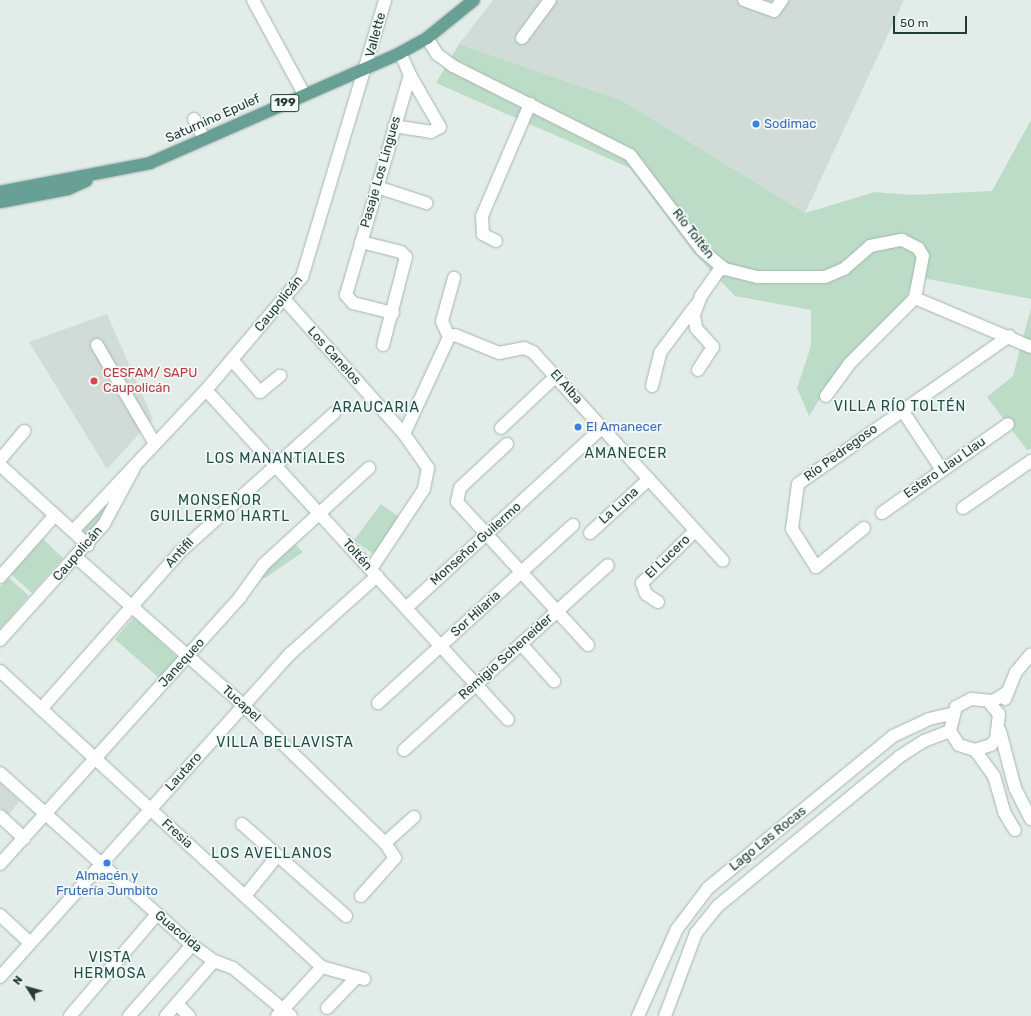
<!DOCTYPE html>
<meta charset="utf-8">
<style>
body{margin:0}
#map{position:relative;width:1031px;height:1016px;overflow:hidden;background:#e2ece8;font-family:Rubik,sans-serif}
div>[style]{position:absolute}
[style*='--x']{left:calc(var(--x)*1px);top:calc(var(--y)*1px);width:calc(var(--w)*1px);rotate:calc(var(--a)*1deg)}
.built>*{inset:0;background:#d1dcd8}
.green>*{inset:0;background:#bcdcc7}
.roads{filter:drop-shadow(0 0 1px #a5b4b0) drop-shadow(0 0 1px #a5b4b0)}
.minor>*{height:12px;margin:-6px;padding:0 6px;transform-origin:6px;border-radius:6px;background:#fff}
.major>*{height:12px;margin:-6px;padding:0 6px;transform-origin:6px;border-radius:6px;background:#69a096}
.dots>*{width:11px;height:11px;translate:-50% -50%;box-sizing:border-box;border:2px solid #f3f9f6;border-radius:50%}
span{translate:-50% -50%;white-space:nowrap;text-align:center;line-height:1.15;-webkit-text-stroke:3.5px #f3f9f6;paint-order:stroke}
.shield-label span{padding:1px 3px;background:#f3f9f6;border:1px solid;border-radius:3px;-webkit-text-stroke-width:0}
.shield-label{font-size:12px;color:#233c38;font-weight:700}
.street-label{font-size:13px;color:#233c38}
.shop-label{font-size:13px;color:#366cbe}
.left{translate:0 -50%;text-align:left}
.health-label{font-size:13px;color:#be3a42}
.neighbourhood-label{font-size:14px;color:#204e46;letter-spacing:1px}
.north{position:absolute;left:8px;top:968px;width:40px;height:40px;-webkit-text-stroke:3px #f3f9f6;paint-order:stroke;rotate:307deg;font-size:11px;font-weight:700;line-height:16px;text-align:center;color:#233c38}
.north::after{content:'';display:block;margin:auto;width:14px;height:18px;background:#233c38;clip-path:polygon(50% 0,100% 100%,50% 72%,0 100%)}
.scale{position:absolute;left:893px;top:16px;width:74px;height:18px;box-sizing:border-box;border:2px solid #233c38;border-top:0;padding-left:5px;font-size:12px;line-height:14px;white-space:nowrap;color:#233c38;-webkit-text-stroke:3px #f3f9f6;paint-order:stroke}
</style>
<div id="map">
<div class="built">
<div style="clip-path:polygon(493px 0,904px 0,805px 213px,623px 101px,459px 44px)"></div>
<div style="clip-path:polygon(107px 314px,153px 419px,107px 469px,29px 342px)"></div>
<div style="clip-path:polygon(0 783px,20px 801px,8px 815px,0 807px)"></div>
</div>
<div class="green">
<div style="clip-path:polygon(459px 44px,623px 101px,805px 213px,875px 192px,911px 195px,992px 191px,1031px 120px,1031px 299px,913px 276px,904px 307px,824px 392px,809px 416px,797px 388px,811px 346px,811px 310px,735px 296px,693px 252px,630px 168px,436px 83px)"></div>
<div style="clip-path:polygon(1031px 308px,1031px 449px,1027px 450px,987px 397px,1013px 376px)"></div>
<div style="clip-path:polygon(125px 477px,114px 502px,88px 537px,79px 530px)"></div>
<div style="clip-path:polygon(381px 504px,400px 518px,373px 554px,354px 540px)"></div>
<div style="clip-path:polygon(43px 539px,63px 558px,32px 593px,11px 574px)"></div>
<div style="clip-path:polygon(293px 542px,303px 552px,265px 578px,256px 579px)"></div>
<div style="clip-path:polygon(9px 578px,29px 596px,0 629px,0 587px)"></div>
<div style="clip-path:polygon(134px 617px,178px 658px,160px 679px,115px 639px)"></div>
</div>
<div class="roads">
<div class="minor">
<div style="--x:253;--y:0;--w:107;--a:61.5"></div>
<div style="--x:744;--y:0;--w:32;--a:20"></div>
<div style="--x:774;--y:11;--w:14;--a:-54"></div>
<div style="--x:427;--y:38;--w:19;--a:58"></div>
<div style="--x:437;--y:54;--w:20;--a:37"></div>
<div style="--x:453;--y:66;--w:198;--a:26.7"></div>
<div style="--x:630;--y:155;--w:119;--a:52.8"></div>
<div style="--x:702;--y:250;--w:30;--a:40"></div>
<div style="--x:725;--y:269;--w:34;--a:14"></div>
<div style="--x:758;--y:277;--w:67;--a:0"></div>
<div style="--x:825;--y:277;--w:21;--a:-23"></div>
<div style="--x:844;--y:269;--w:35;--a:-41"></div>
<div style="--x:870;--y:246;--w:33;--a:-11"></div>
<div style="--x:902;--y:240;--w:18;--a:27"></div>
<div style="--x:918;--y:248;--w:9;--a:58"></div>
<div style="--x:923;--y:256;--w:43;--a:100.8"></div>
<div style="--x:522;--y:38;--w:47;--a:-53.6"></div>
<div style="--x:194;--y:119;--w:22;--a:63"></div>
<div style="--x:394;--y:126;--w:37;--a:9"></div>
<div style="--x:431;--y:132;--w:10;--a:-29"></div>
<div style="--x:440;--y:127;--w:60;--a:-120"></div>
<div style="--x:377;--y:187;--w:52;--a:18.1"></div>
<div style="--x:496;--y:241;--w:15;--a:-152"></div>
<div style="--x:483;--y:234;--w:18;--a:-93"></div>
<div style="--x:482;--y:216;--w:122;--a:-66.8"></div>
<div style="--x:361;--y:242;--w:41;--a:14"></div>
<div style="--x:401;--y:252;--w:7;--a:45"></div>
<div style="--x:406;--y:257;--w:91;--a:104.6"></div>
<div style="--x:915;--y:298;--w:126;--a:22.9"></div>
<div style="--x:285;--y:300;--w:179;--a:48.4"></div>
<div style="--x:404;--y:434;--w:42;--a:54.8"></div>
<div style="--x:428;--y:468;--w:21;--a:101"></div>
<div style="--x:424;--y:489;--w:96;--a:123.5"></div>
<div style="--x:393;--y:313;--w:41;--a:-166"></div>
<div style="--x:353;--y:303;--w:11;--a:-131"></div>
<div style="--x:346;--y:295;--w:229;--a:-73.8"></div>
<div style="--x:410;--y:75;--w:24;--a:-114"></div>
<div style="--x:449;--y:337;--w:6;--a:-18"></div>
<div style="--x:455;--y:335;--w:48;--a:22.2"></div>
<div style="--x:499;--y:353;--w:25;--a:-11"></div>
<div style="--x:524;--y:348;--w:10;--a:24"></div>
<div style="--x:533;--y:352;--w:282;--a:47.7"></div>
<div style="--x:449;--y:337;--w:17;--a:-114"></div>
<div style="--x:442;--y:321;--w:45;--a:-74.4"></div>
<div style="--x:97;--y:345;--w:113;--a:59.6"></div>
<div style="--x:232;--y:360;--w:43;--a:48.8"></div>
<div style="--x:260;--y:392;--w:26;--a:-39"></div>
<div style="--x:698;--y:370;--w:27;--a:-57"></div>
<div style="--x:713;--y:347;--w:25;--a:-132"></div>
<div style="--x:696;--y:328;--w:13;--a:-99"></div>
<div style="--x:694;--y:315;--w:20;--a:-70"></div>
<div style="--x:701;--y:296;--w:35;--a:-55"></div>
<div style="--x:652;--y:386;--w:34;--a:-76"></div>
<div style="--x:660;--y:353;--w:60;--a:-53.1"></div>
<div style="--x:206;--y:390;--w:447;--a:47.5"></div>
<div style="--x:826;--y:396;--w:39;--a:-54"></div>
<div style="--x:849;--y:364;--w:93;--a:-45"></div>
<div style="--x:902;--y:410;--w:72;--a:56.3"></div>
<div style="--x:501;--y:428;--w:76;--a:-43.4"></div>
<div style="--x:404;--y:434;--w:107;--a:-65.1"></div>
<div style="--x:507;--y:444;--w:64;--a:136.9"></div>
<div style="--x:460;--y:488;--w:14;--a:102"></div>
<div style="--x:457;--y:502;--w:194;--a:47.5"></div>
<div style="--x:0;--y:460;--w:38;--a:-50"></div>
<div style="--x:0;--y:465;--w:119;--a:42.3"></div>
<div style="--x:963;--y:508;--w:83;--a:-34.7"></div>
<div style="--x:882;--y:513;--w:154;--a:-35.2"></div>
<div style="--x:864;--y:528;--w:62;--a:140.9"></div>
<div style="--x:816;--y:567;--w:45;--a:-122.3"></div>
<div style="--x:792;--y:529;--w:45;--a:-82.4"></div>
<div style="--x:798;--y:484;--w:258;--a:-35"></div>
<div style="--x:73;--y:531;--w:194;--a:-46.7"></div>
<div style="--x:206;--y:390;--w:148;--a:-49.7"></div>
<div style="--x:302;--y:277;--w:289;--a:-73.3"></div>
<div style="--x:590;--y:533;--w:80;--a:-42.5"></div>
<div style="--x:77;--y:558;--w:223;--a:41.5"></div>
<div style="--x:244;--y:706;--w:197;--a:44.2"></div>
<div style="--x:385;--y:843;--w:18;--a:56"></div>
<div style="--x:395;--y:858;--w:51;--a:131.8"></div>
<div style="--x:0;--y:577;--w:83;--a:-48.4"></div>
<div style="--x:658;--y:602;--w:14;--a:-146"></div>
<div style="--x:646;--y:594;--w:12;--a:-110"></div>
<div style="--x:642;--y:583;--w:74;--a:-44.5"></div>
<div style="--x:406;--y:608;--w:266;--a:-42.6"></div>
<div style="--x:0;--y:640;--w:156;--a:-48.1"></div>
<div style="--x:104;--y:524;--w:64;--a:-61.8"></div>
<div style="--x:521;--y:644;--w:50;--a:48.3"></div>
<div style="--x:0;--y:671;--w:437;--a:42.6"></div>
<div style="--x:322;--y:967;--w:44;--a:15.9"></div>
<div style="--x:1005;--y:699;--w:29;--a:-68"></div>
<div style="--x:1016;--y:672;--w:23;--a:-50"></div>
<div style="--x:988;--y:701;--w:17;--a:50"></div>
<div style="--x:999;--y:714;--w:25;--a:97"></div>
<div style="--x:996;--y:739;--w:8;--a:130"></div>
<div style="--x:991;--y:745;--w:17;--a:163"></div>
<div style="--x:975;--y:750;--w:17;--a:-163"></div>
<div style="--x:959;--y:745;--w:17;--a:-123"></div>
<div style="--x:950;--y:731;--w:25;--a:-76"></div>
<div style="--x:956;--y:707;--w:17;--a:-28"></div>
<div style="--x:971;--y:699;--w:22;--a:5"></div>
<div style="--x:993;--y:701;--w:15;--a:-32"></div>
<div style="--x:378;--y:703;--w:264;--a:-42.4"></div>
<div style="--x:41;--y:709;--w:211;--a:-48.5"></div>
<div style="--x:181;--y:551;--w:206;--a:-42"></div>
<div style="--x:1000;--y:731;--w:59;--a:75.3"></div>
<div style="--x:1015;--y:788;--w:35;--a:63"></div>
<div style="--x:404;--y:750;--w:275;--a:-42.2"></div>
<div style="--x:975;--y:750;--w:32;--a:54"></div>
<div style="--x:994;--y:776;--w:37;--a:74"></div>
<div style="--x:1004;--y:812;--w:21;--a:59"></div>
<div style="--x:0;--y:773;--w:258;--a:41.9"></div>
<div style="--x:192;--y:945;--w:27;--a:36"></div>
<div style="--x:214;--y:961;--w:20;--a:20"></div>
<div style="--x:233;--y:968;--w:75;--a:39.6"></div>
<div style="--x:0;--y:816;--w:33;--a:43"></div>
<div style="--x:242;--y:824;--w:139;--a:41.5"></div>
<div style="--x:385;--y:843;--w:39;--a:-42"></div>
<div style="--x:0;--y:864;--w:359;--a:-48"></div>
<div style="--x:240;--y:597;--w:39;--a:-54"></div>
<div style="--x:263;--y:565;--w:144;--a:-42.5"></div>
<div style="--x:245;--y:896;--w:51;--a:-51.3"></div>
<div style="--x:0;--y:915;--w:41;--a:43"></div>
<div style="--x:0;--y:977;--w:434;--a:-48.1"></div>
<div style="--x:290;--y:654;--w:117;--a:-41.9"></div>
<div style="--x:177;--y:1004;--w:17;--a:45"></div>
<div style="--x:327;--y:1008;--w:43;--a:-45.9"></div>
<div style="--x:70;--y:1016;--w:134;--a:-49.5"></div>
<div style="--x:129;--y:1016;--w:95;--a:-48.4"></div>
<div style="--x:166;--y:1016;--w:73;--a:-48.9"></div>
<div style="--x:277;--y:1016;--w:67;--a:-47.4"></div>
<div style="--x:638;--y:1016;--w:95;--a:-65.9"></div>
<div style="--x:677;--y:929;--w:51;--a:-52.9"></div>
<div style="--x:708;--y:888;--w:239;--a:-39.4"></div>
<div style="--x:893;--y:736;--w:40;--a:-25"></div>
<div style="--x:929;--y:719;--w:23;--a:-13"></div>
<div style="--x:665;--y:1016;--w:89;--a:-69.5"></div>
<div style="--x:696;--y:933;--w:36;--a:-51"></div>
<div style="--x:719;--y:905;--w:233;--a:-39.4"></div>
<div style="--x:899;--y:757;--w:30;--a:-33"></div>
<div style="--x:924;--y:741;--w:28;--a:-21"></div>
</div>
<div class="major">
<div style="--x:0;--y:192;--w:153;--a:-10.9"></div>
<div style="--x:150;--y:163;--w:273;--a:-23.7"></div>
<div style="--x:400;--y:53;--w:31;--a:-29"></div>
<div style="--x:427;--y:38;--w:60;--a:-39"></div>
<div style="--x:0;--y:202;--w:69;--a:-10.8"></div>
<div style="--x:68;--y:189;--w:20;--a:-24"></div>
</div>
</div>
<div class="dots">
<div style="left:756px;top:124px;background:#3f7fe0"></div>
<div style="left:94px;top:381px;background:#e0444e"></div>
<div style="left:578px;top:427px;background:#3f7fe0"></div>
<div style="left:107px;top:863px;background:#3f7fe0"></div>
</div>
<div class="shield-label">
<span style="left:285px;top:103px">199</span>
</div>
<div class="street-label">
<span style="left:376px;top:35px;rotate:-75deg">Vallette</span>
<span style="left:213px;top:119px;rotate:-24deg">Saturnino Epulef</span>
<span style="left:381px;top:172px;rotate:-74deg">Pasaje Los Lingues</span>
<span style="left:693px;top:234px;rotate:52deg">Río Toltén</span>
<span style="left:279px;top:304px;rotate:-51deg">Caupolicán</span>
<span style="left:334px;top:356px;rotate:48deg">Los Canelos</span>
<span style="left:566px;top:387px;rotate:48deg">El Alba</span>
<span style="left:841px;top:453px;rotate:-36deg">Río Pedregoso</span>
<span style="left:945px;top:468px;rotate:-35deg">Estero Llau Llau</span>
<span style="left:619px;top:506px;rotate:-42deg">La Luna</span>
<span style="left:476px;top:544px;rotate:-42deg">Monseñor Guilermo</span>
<span style="left:180px;top:553px;rotate:-47deg">Antifil</span>
<span style="left:78px;top:554px;rotate:-49deg">Caupolicán</span>
<span style="left:357px;top:555px;rotate:48deg">Toltén</span>
<span style="left:668px;top:557px;rotate:-44deg">El Lucero</span>
<span style="left:476px;top:614px;rotate:-42deg">Sor Hilaria</span>
<span style="left:506px;top:657px;rotate:-42deg">Remigio Scheneider</span>
<span style="left:182px;top:663px;rotate:-48deg">Janequeo</span>
<span style="left:241px;top:704px;rotate:42deg">Tucapel</span>
<span style="left:184px;top:772px;rotate:-48deg">Lautaro</span>
<span style="left:177px;top:834px;rotate:42deg">Fresia</span>
<span style="left:768px;top:839px;rotate:-39deg">Lago Las Rocas</span>
<span style="left:178px;top:932px;rotate:40deg">Guacolda</span>
</div>
<div class="shop-label">
<span class="left" style="left:764px;top:124px">Sodimac</span>
<span class="left" style="left:586px;top:427px">El Amanecer</span>
<span style="left:107px;top:884px">Almacén y<br>Frutería Jumbito</span>
</div>
<div class="health-label">
<span class="left" style="left:103px;top:381px">CESFAM/ SAPU<br>Caupolicán</span>
</div>
<div class="neighbourhood-label">
<span style="left:900px;top:407px">VILLA RÍO TOLTÉN</span>
<span style="left:376px;top:408px">ARAUCARIA</span>
<span style="left:626px;top:454px">AMANECER</span>
<span style="left:276px;top:459px">LOS MANANTIALES</span>
<span style="left:220px;top:509px">MONSEÑOR<br>GUILLERMO HARTL</span>
<span style="left:285px;top:743px">VILLA BELLAVISTA</span>
<span style="left:272px;top:854px">LOS AVELLANOS</span>
<span style="left:110px;top:966px">VISTA<br>HERMOSA</span>
</div>
<div class="north">N</div>
<div class="scale">50 m</div>
</div>
